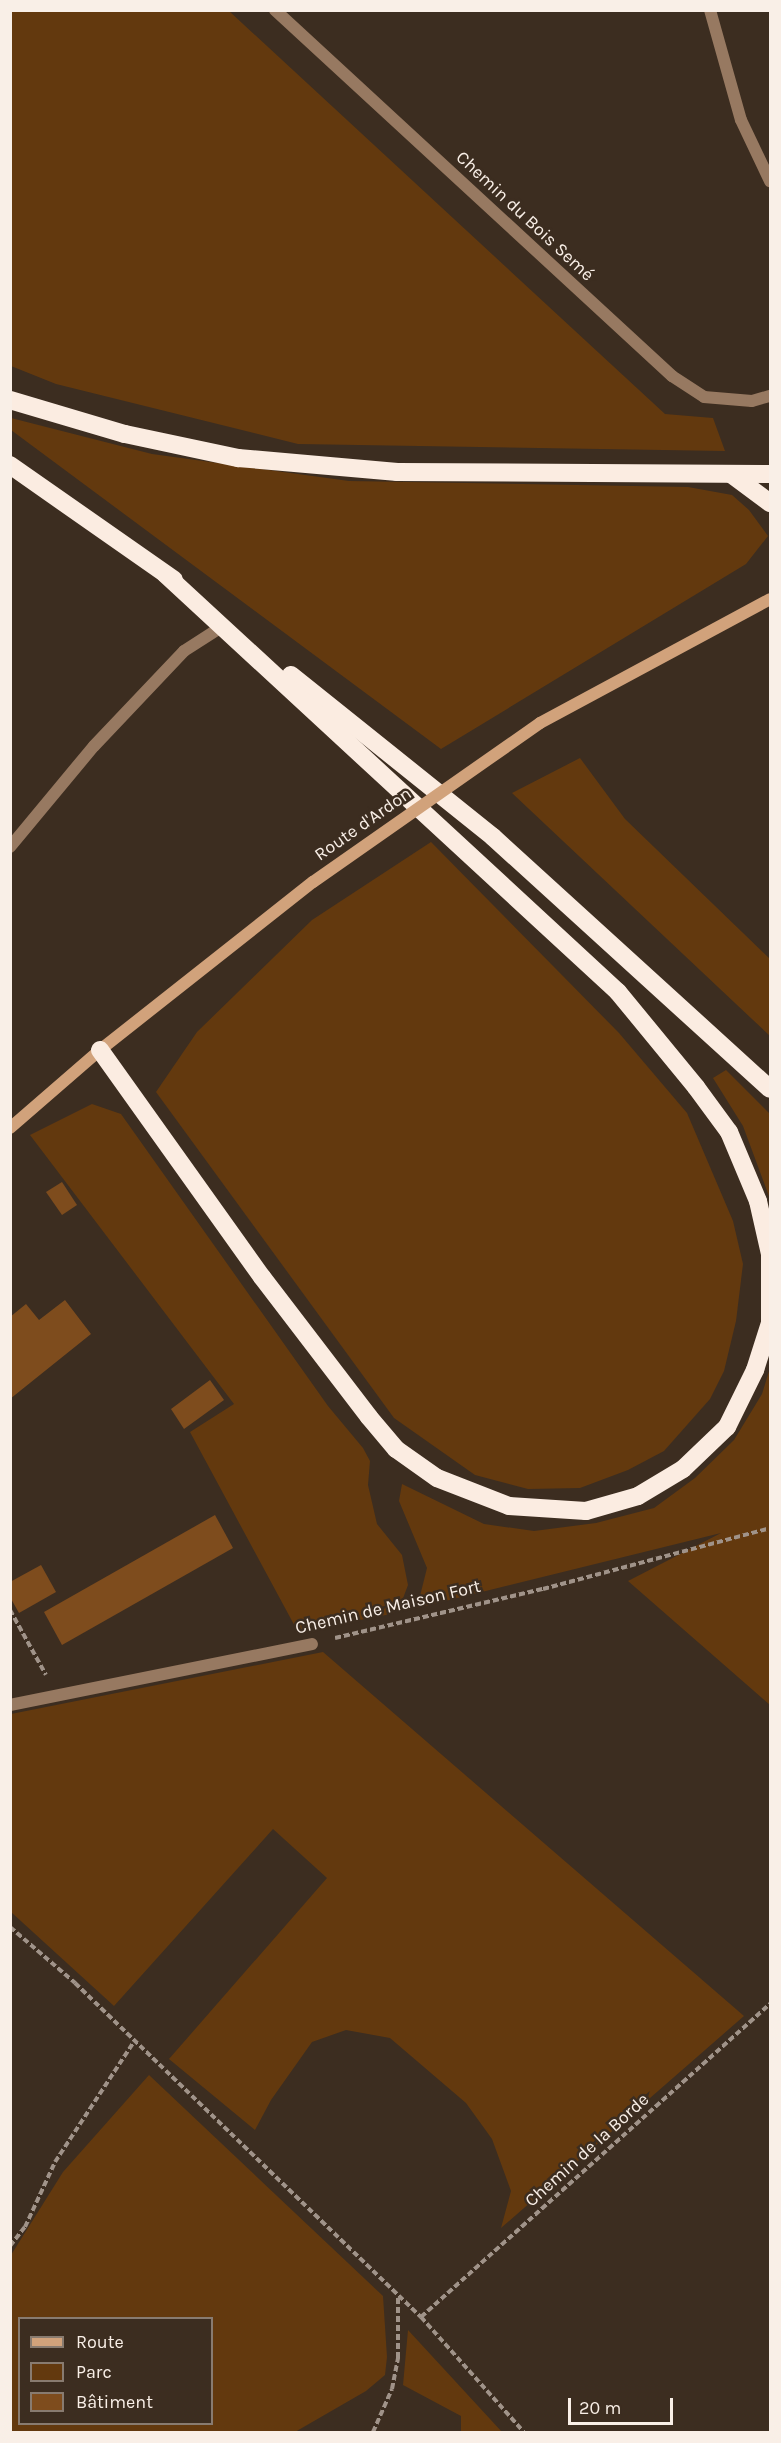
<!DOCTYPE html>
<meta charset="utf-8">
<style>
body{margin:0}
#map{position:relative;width:781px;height:2443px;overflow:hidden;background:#3c2d20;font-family:Karla,sans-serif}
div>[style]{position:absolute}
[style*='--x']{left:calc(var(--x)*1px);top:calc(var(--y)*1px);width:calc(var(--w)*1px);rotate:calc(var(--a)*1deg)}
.green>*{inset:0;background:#63390e}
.building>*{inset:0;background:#7e4c1d}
.path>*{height:4px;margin-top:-2px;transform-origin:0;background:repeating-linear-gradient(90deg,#a09389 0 6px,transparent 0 9px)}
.lane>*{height:12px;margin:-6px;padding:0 6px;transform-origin:6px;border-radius:6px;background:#977961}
.street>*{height:12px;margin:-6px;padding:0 6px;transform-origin:6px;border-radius:6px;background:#977961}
.secondary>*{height:12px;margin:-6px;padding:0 6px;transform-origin:6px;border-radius:6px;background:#d1a27b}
.highway>*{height:18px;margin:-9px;padding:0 9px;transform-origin:9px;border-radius:9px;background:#fbece1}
.secondary-bridge>*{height:12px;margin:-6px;padding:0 6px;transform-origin:6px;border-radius:6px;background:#d1a27b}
span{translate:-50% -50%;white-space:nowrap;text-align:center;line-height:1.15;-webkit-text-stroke:5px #3c2d20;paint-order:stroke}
.street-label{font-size:18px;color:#f9efe7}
.frame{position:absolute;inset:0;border:12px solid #f9efe7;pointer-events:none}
.legend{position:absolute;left:18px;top:2317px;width:195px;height:108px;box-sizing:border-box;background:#3c2d20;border:2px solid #887b70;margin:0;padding:8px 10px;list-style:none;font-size:18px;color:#f9efe7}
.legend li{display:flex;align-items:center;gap:12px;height:30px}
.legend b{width:30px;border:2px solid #887b70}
.scale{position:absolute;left:568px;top:2398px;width:105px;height:27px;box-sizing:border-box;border:3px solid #f9efe7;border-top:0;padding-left:8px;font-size:18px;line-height:21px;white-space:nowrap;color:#f9efe7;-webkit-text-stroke:4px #3c2d20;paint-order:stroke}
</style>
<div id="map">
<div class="green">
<div style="clip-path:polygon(10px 11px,229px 11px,665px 414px,713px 418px,725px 451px,298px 444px,56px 384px,11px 366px)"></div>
<div style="clip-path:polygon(11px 418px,152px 454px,349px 481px,688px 487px,732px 495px,749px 510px,768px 536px,746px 564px,441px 749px,11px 430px)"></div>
<div style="clip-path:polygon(580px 758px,625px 819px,770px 959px,770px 1036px,512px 793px)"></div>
<div style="clip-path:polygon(431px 842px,619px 1033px,687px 1113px,733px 1221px,743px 1264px,736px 1321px,724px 1371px,710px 1399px,664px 1451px,628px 1470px,580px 1488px,528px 1489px,475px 1475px,394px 1418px,156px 1092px,197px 1032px,312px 920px)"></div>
<div style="clip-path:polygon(726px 1070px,770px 1114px,770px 1199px,743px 1126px,713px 1078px)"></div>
<div style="clip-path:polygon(92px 1104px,121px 1114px,328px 1406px,363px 1448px,370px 1461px,368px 1485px,377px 1524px,402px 1555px,408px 1585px,399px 1609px,391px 1614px,298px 1632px,190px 1432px,234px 1404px,30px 1135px)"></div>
<div style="clip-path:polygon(770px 1368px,770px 1705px,628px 1581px,721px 1533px,417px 1608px,427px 1568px,399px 1501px,402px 1484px,484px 1524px,534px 1531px,596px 1523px,654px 1508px,695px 1478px,734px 1440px,762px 1394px)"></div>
<div style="clip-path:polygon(323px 1652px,744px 2016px,501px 2228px,511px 2191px,492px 2139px,466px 2103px,390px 2038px,346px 2030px,312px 2042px,271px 2100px,255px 2130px,169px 2059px,327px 1878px,273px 1829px,114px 2006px,11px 1912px,11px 1714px)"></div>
<div style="clip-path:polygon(evenodd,149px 2075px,383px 2296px,387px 2357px,385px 2375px,366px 2391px,295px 2432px,11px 2432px,11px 2255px,63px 2172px,149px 2075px,20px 2318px,212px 2318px,212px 2424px,20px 2424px,20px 2318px)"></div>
<div style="clip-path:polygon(408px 2330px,502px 2432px,461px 2432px,461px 2416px,403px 2385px)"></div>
</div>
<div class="building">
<div style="clip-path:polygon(62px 1182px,77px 1205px,62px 1215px,46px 1192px)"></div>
<div style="clip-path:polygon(65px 1300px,91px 1334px,10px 1399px,10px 1317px,26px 1304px,39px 1320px)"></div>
<div style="clip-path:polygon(210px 1380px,224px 1400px,184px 1429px,171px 1409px)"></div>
<div style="clip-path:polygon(215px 1515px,233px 1548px,62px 1645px,44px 1612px)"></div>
<div style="clip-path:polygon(41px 1565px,56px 1592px,19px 1613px,10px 1597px,10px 1582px)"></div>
</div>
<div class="path">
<div style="--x:10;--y:1610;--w:74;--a:61"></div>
<div style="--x:335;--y:1638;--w:214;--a:-13.3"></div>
<div style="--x:543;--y:1589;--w:235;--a:-15"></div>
<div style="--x:10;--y:1927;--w:86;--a:40.7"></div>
<div style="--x:75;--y:1983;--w:481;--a:44"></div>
<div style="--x:421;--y:2317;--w:154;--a:48.2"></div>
<div style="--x:10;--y:2246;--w:24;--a:-52"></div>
<div style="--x:25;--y:2227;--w:72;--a:-65.2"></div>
<div style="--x:55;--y:2162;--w:146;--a:-56.7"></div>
<div style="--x:421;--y:2317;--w:469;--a:-41.9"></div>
<div style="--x:373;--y:2432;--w:47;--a:-66.2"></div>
<div style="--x:392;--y:2389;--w:32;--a:-79"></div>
<div style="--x:398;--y:2358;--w:62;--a:-90"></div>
</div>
<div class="lane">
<div style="--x:710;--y:10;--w:114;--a:74.3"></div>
<div style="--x:741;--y:120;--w:68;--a:64.6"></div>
<div style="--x:10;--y:847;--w:131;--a:-50.3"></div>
<div style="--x:94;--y:746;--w:131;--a:-46.5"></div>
<div style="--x:184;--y:651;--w:46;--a:-32.7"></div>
</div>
<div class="street">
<div style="--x:275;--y:10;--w:540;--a:42.67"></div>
<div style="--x:672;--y:376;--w:38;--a:33"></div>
<div style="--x:704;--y:397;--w:48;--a:4.8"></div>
<div style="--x:752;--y:401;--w:19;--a:-16"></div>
<div style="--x:10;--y:1705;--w:308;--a:-11.4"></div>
</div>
<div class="secondary">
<div style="--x:540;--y:723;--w:261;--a:-28.3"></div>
<div style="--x:10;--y:1128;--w:119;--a:-40.9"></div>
<div style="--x:100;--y:1050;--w:271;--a:-38.3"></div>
</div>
<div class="highway">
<div style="--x:10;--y:400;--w:120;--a:16.5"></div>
<div style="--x:125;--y:434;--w:116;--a:12"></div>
<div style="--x:238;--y:458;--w:160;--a:5"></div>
<div style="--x:397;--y:472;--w:373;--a:0.3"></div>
<div style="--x:10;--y:465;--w:200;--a:35"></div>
<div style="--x:731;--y:474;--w:49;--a:36.6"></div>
<div style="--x:291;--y:675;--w:259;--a:38.7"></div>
<div style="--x:493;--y:837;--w:374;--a:42.3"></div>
<div style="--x:100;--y:1050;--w:279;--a:54.5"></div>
<div style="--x:262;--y:1277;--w:176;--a:52.6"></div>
<div style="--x:369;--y:1417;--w:42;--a:49.8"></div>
<div style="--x:396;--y:1449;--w:50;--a:35.3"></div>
<div style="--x:437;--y:1478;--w:77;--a:21.3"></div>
<div style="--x:509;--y:1506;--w:77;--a:3.7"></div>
<div style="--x:586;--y:1511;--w:54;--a:-16.1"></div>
<div style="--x:638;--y:1496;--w:52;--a:-31"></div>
<div style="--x:683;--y:1469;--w:61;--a:-43.7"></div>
<div style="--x:727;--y:1427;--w:64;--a:-63.8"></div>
<div style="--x:755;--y:1370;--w:49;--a:-72.3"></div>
<div style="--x:770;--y:1323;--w:69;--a:-90"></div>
<div style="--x:770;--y:1254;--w:54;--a:-102.8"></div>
<div style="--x:758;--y:1201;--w:75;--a:-112.8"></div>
<div style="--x:729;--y:1132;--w:56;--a:-126.3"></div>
<div style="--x:696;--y:1087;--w:123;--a:-129.4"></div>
<div style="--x:618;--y:992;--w:616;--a:-137.3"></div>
</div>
<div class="secondary-bridge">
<div style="--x:313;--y:882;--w:277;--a:-35"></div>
</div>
<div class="street-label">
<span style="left:525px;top:216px;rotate:43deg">Chemin du Bois Semé</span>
<span style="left:363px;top:824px;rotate:-35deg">Route d'Ardon</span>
<span style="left:388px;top:1607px;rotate:-13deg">Chemin de Maison Fort</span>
<span style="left:587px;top:2150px;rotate:-42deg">Chemin de la Borde</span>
</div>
<div class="frame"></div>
<ul class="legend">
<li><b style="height:8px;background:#d1a27b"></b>Route</li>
<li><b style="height:16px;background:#63390e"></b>Parc</li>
<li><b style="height:16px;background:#7e4c1d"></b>Bâtiment</li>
</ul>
<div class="scale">20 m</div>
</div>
